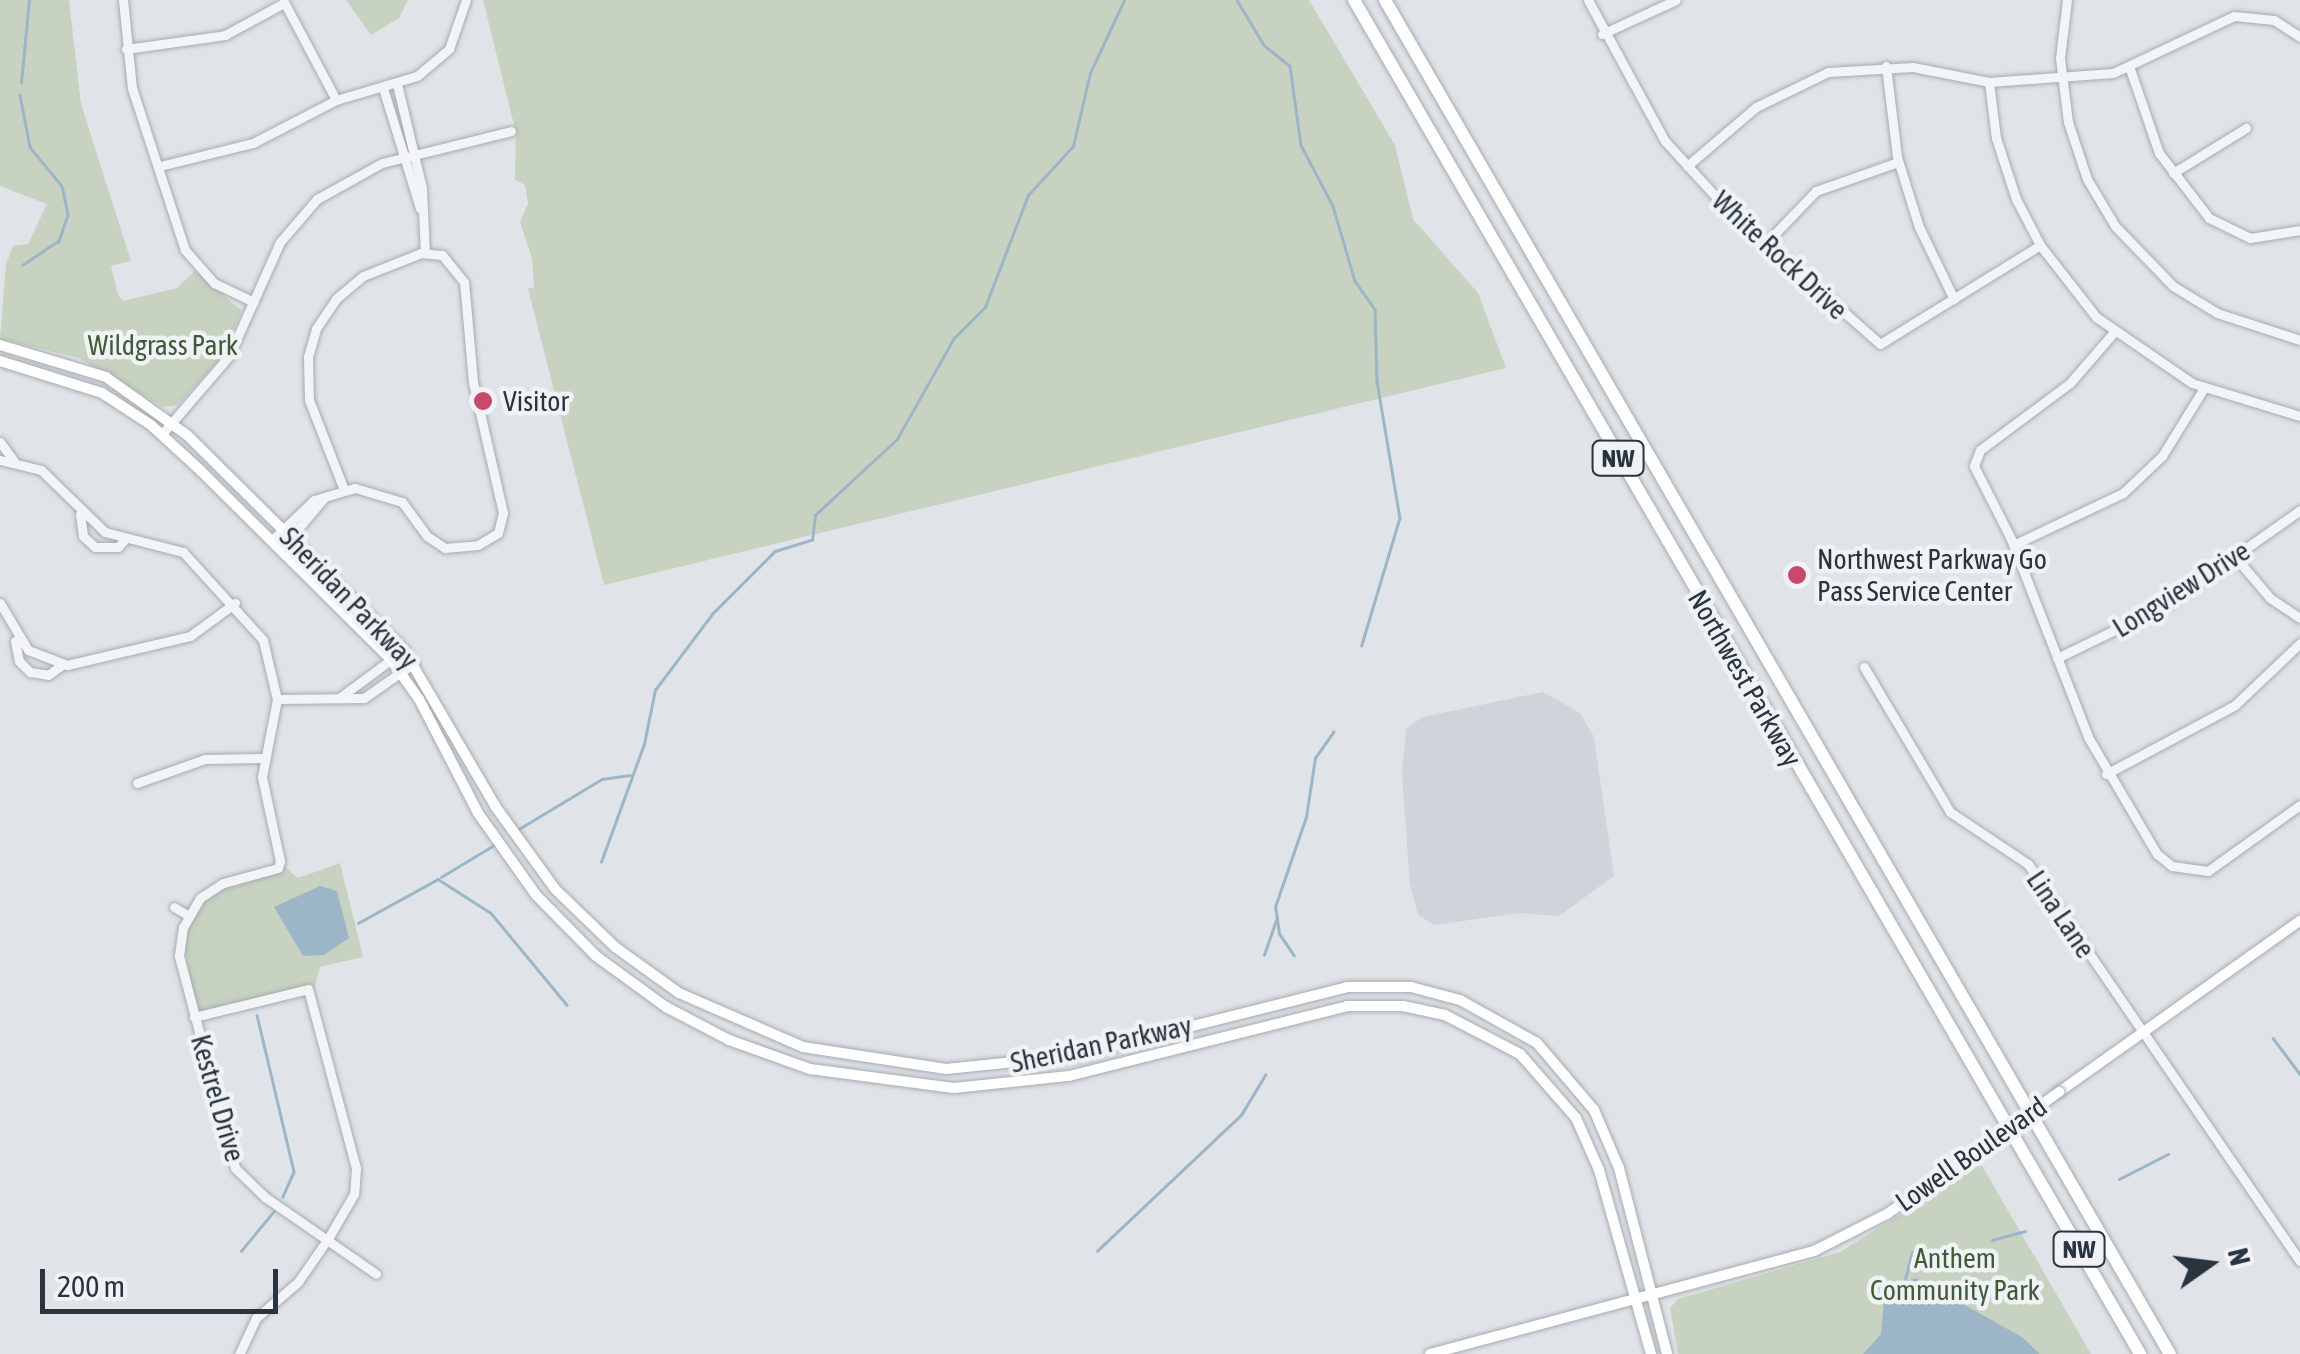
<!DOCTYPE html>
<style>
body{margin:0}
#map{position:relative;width:2300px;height:1354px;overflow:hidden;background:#e0e4e8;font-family:"Asap Condensed",sans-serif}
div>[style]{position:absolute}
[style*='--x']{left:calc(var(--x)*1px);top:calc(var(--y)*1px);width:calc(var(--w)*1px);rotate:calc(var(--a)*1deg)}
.built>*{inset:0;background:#ced4da}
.green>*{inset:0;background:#c7d2c1}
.water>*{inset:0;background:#9cb6c7}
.stream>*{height:2.5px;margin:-1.25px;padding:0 1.25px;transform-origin:1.25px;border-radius:1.25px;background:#9cb6c7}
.roads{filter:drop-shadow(0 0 2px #a5acb2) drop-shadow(0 0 2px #a5acb2)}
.minor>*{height:9px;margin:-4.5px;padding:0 4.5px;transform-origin:4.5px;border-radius:4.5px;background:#f2f4f7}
.major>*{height:10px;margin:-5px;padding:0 5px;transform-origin:5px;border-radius:5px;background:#fff}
.highway>*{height:12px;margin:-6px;padding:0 6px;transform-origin:6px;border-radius:6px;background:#fff}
.bridges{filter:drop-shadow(0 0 2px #a0aab4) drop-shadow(0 0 2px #a0aab4)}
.major-bridge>*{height:10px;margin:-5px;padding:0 5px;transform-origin:5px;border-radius:5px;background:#fff}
.dots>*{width:28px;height:28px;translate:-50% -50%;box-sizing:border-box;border:5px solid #eff3f6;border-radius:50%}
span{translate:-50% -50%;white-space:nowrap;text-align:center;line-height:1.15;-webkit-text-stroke:9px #eff3f6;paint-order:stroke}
.shield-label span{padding:2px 8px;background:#eff3f6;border:2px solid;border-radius:8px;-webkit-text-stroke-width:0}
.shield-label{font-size:25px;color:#29343f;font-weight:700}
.street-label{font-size:28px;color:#29343f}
.park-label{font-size:28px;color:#425a37}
.poi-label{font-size:28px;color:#29343f}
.left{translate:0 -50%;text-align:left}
.north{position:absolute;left:2160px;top:1214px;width:100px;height:100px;-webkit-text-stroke:8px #eff3f6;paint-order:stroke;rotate:76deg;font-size:28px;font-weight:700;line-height:40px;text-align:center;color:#29343f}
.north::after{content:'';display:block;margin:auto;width:35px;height:45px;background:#29343f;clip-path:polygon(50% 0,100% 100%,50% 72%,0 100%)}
.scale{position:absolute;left:40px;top:1269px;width:238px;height:45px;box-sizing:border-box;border:5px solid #29343f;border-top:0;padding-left:12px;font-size:30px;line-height:35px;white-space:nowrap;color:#29343f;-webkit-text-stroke:8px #eff3f6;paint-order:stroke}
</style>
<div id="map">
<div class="built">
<div style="clip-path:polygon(1543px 692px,1580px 713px,1594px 737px,1614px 876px,1559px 916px,1519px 913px,1434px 925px,1418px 915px,1410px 884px,1402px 775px,1406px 728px,1423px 717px)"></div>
</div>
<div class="green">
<div style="clip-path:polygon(0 0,69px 0,81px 104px,131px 261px,111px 266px,118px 295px,123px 301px,177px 288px,195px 271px,242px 311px,220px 359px,178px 405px,163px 407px,79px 358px,0 339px,6px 264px,13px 246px,28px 244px,47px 204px,0 186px)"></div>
<div style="clip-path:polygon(346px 0,408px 0,399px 18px,371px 35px)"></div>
<div style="clip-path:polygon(483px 0,1309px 0,1395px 145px,1413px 219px,1478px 293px,1506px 368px,604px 585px,528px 289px,534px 287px,532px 258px,520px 222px,528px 204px,525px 185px,515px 180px,516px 133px)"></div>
<div style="clip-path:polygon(280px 863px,298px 878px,340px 863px,363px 957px,320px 967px,313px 994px,308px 989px,194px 1017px,183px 927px,210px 890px)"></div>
<div style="clip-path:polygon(1981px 1164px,2091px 1354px,1678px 1354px,1670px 1308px,1678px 1299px,1840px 1252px)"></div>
</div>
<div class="water">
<div style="clip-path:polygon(320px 886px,337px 891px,349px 938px,324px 955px,303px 956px,274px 907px)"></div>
<div style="clip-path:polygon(1916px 1278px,2022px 1337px,2040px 1354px,1863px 1354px,1881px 1334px,1885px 1288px)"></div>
</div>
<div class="stream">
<div style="--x:1237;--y:0;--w:52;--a:59"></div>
<div style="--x:1264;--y:45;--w:33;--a:39"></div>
<div style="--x:1290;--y:66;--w:80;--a:82.1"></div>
<div style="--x:1301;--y:145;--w:69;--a:62.3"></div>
<div style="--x:1333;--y:206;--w:78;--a:73.7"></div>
<div style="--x:1355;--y:281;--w:35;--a:55"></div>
<div style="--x:1375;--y:310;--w:71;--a:88.4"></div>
<div style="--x:1377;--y:381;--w:139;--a:80.5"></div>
<div style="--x:1400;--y:518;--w:133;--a:106.7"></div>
<div style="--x:21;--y:83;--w:83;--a:-84.5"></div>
<div style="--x:20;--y:95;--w:53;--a:79.1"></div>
<div style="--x:30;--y:147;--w:50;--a:50.6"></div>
<div style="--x:62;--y:186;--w:30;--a:78"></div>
<div style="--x:68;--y:215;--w:28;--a:109"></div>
<div style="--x:59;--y:241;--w:43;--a:146.3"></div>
<div style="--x:517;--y:830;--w:99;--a:-31"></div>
<div style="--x:602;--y:779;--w:28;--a:-8"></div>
<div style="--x:601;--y:862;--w:126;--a:-70"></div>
<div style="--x:644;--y:744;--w:55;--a:-78.5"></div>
<div style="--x:655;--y:690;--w:95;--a:-53.1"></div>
<div style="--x:712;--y:614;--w:89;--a:-45"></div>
<div style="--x:775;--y:551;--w:39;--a:-17"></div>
<div style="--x:812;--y:540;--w:25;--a:-83"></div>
<div style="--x:815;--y:515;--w:112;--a:-42.8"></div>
<div style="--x:897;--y:439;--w:116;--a:-60.6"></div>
<div style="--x:954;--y:338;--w:44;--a:-45"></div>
<div style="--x:985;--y:307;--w:120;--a:-69"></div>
<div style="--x:1028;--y:195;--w:67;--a:-47.4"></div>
<div style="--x:1073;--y:146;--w:75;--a:-76.9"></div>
<div style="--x:1090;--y:73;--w:81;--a:-65"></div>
<div style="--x:441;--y:877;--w:62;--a:-31.1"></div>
<div style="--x:358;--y:923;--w:91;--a:-28.8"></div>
<div style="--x:438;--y:879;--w:63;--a:32.7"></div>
<div style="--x:491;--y:913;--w:119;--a:50.4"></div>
<div style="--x:1264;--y:955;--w:37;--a:-71"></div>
<div style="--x:1294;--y:956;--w:27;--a:-124"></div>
<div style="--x:1279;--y:934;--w:27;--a:-98"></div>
<div style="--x:1275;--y:907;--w:95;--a:-71"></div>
<div style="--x:1306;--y:817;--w:60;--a:-81.3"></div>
<div style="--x:1315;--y:758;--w:32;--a:-55"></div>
<div style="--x:257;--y:1015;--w:161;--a:76.7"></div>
<div style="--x:294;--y:1172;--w:27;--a:114"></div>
<div style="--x:2273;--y:1038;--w:45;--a:53.1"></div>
<div style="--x:2119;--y:1179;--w:55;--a:-27"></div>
<div style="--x:1992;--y:1240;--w:34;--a:-15"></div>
<div style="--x:241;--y:1251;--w:52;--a:-50.5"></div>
<div style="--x:1097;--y:1251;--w:198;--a:-43.4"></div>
<div style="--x:1241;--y:1115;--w:47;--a:-59"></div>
<div style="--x:1905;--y:1279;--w:28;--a:-75"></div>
</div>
<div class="roads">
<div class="minor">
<div style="--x:123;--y:0;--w:88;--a:84.2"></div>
<div style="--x:132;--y:88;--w:170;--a:71.9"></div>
<div style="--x:185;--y:250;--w:44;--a:48.7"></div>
<div style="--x:214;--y:283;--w:44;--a:25.4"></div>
<div style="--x:1588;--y:0;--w:161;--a:61.4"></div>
<div style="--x:1665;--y:141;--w:92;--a:47.6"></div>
<div style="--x:1727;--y:209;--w:204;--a:41.4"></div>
<div style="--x:1880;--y:344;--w:188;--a:-31.7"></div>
<div style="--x:2067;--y:0;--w:58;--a:96.9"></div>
<div style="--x:2060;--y:58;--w:64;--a:82.9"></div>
<div style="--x:2068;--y:122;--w:60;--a:71.6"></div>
<div style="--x:2087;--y:179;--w:55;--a:59.2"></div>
<div style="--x:2115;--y:226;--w:83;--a:46"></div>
<div style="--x:2173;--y:286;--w:52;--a:31.5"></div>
<div style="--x:2217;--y:313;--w:87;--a:18"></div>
<div style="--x:284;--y:2;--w:111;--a:62"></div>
<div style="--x:1602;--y:34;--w:81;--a:-24.7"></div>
<div style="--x:126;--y:49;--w:100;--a:-8"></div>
<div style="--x:225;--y:35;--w:67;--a:-28.5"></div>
<div style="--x:1886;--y:66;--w:92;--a:83.1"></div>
<div style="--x:1897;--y:157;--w:73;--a:72.6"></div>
<div style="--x:1919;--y:227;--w:80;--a:64.1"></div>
<div style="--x:2130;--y:69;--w:89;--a:71"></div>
<div style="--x:2159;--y:153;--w:82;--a:52.4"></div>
<div style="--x:2209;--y:218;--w:46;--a:26"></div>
<div style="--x:2250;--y:238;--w:51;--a:-9.1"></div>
<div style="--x:1989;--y:82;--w:56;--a:82.9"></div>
<div style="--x:1996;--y:138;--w:64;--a:71.8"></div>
<div style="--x:2016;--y:199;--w:52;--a:62.4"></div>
<div style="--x:2040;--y:245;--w:91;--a:52.1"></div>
<div style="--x:2096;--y:317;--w:116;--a:34.5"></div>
<div style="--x:2192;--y:383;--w:113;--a:17"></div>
<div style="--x:397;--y:84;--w:107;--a:76.5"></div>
<div style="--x:422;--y:188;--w:65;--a:87.4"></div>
<div style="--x:383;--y:88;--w:126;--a:72.9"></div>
<div style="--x:160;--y:166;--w:96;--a:-13.9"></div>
<div style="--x:253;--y:143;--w:93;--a:-27.4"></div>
<div style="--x:336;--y:100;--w:84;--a:-16.5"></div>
<div style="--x:417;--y:76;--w:42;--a:-40.2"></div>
<div style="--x:449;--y:49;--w:52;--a:-70.9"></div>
<div style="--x:1687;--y:166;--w:91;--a:-40.5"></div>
<div style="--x:1756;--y:107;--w:80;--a:-25.9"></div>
<div style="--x:1828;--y:72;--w:85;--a:-3.4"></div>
<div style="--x:1913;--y:67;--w:77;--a:11.2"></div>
<div style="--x:1989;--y:82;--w:124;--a:-4.2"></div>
<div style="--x:2113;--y:73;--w:134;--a:-25.2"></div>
<div style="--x:2234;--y:16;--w:40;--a:5.7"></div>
<div style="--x:2274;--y:20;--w:31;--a:33"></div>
<div style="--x:2173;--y:173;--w:86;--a:-31.7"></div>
<div style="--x:1765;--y:244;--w:74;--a:-46.1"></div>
<div style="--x:1816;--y:191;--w:87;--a:-19.5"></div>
<div style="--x:2114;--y:332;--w:67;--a:130.8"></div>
<div style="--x:2070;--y:383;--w:112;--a:143.3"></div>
<div style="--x:1980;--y:450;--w:17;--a:111"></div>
<div style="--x:1974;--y:466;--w:82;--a:63.1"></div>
<div style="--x:2011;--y:539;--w:212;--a:68.7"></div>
<div style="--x:2088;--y:737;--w:136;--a:59.5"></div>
<div style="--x:2157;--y:854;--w:19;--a:39"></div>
<div style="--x:2172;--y:866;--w:36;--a:8"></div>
<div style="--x:2208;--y:871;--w:113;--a:-35.7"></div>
<div style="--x:162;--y:434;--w:103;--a:-49.3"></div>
<div style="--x:229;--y:356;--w:125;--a:-65.9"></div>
<div style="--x:280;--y:242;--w:57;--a:-49.3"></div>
<div style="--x:317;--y:199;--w:74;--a:-29"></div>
<div style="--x:382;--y:163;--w:133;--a:-13.9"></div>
<div style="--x:0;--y:442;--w:24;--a:54"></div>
<div style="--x:0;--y:460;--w:42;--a:13.7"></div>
<div style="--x:41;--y:470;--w:89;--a:44.1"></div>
<div style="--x:105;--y:532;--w:81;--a:14.4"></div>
<div style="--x:183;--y:552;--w:119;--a:47.7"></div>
<div style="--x:263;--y:640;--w:61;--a:76.7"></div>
<div style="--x:277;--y:699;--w:79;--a:100.9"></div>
<div style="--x:262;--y:777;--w:86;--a:77.9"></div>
<div style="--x:280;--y:861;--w:7;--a:106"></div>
<div style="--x:278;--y:868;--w:57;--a:164.7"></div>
<div style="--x:223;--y:883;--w:27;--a:147"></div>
<div style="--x:200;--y:898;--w:34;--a:120"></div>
<div style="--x:183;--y:927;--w:29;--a:98"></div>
<div style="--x:179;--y:956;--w:219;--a:75.2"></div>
<div style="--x:235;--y:1168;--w:42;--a:44"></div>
<div style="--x:265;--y:1197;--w:135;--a:34.7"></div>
<div style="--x:80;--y:514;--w:22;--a:82"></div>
<div style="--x:83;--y:536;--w:16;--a:43"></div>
<div style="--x:95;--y:547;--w:23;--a:0"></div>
<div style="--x:118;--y:547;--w:12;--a:-48"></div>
<div style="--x:271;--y:541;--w:59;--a:-43.6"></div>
<div style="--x:314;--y:500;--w:43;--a:-16.3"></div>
<div style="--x:355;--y:488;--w:49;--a:16.6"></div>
<div style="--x:402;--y:502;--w:42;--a:53.7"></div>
<div style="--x:427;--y:536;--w:22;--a:34"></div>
<div style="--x:445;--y:548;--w:33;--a:-5"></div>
<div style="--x:478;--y:545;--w:23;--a:-31"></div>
<div style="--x:498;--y:533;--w:21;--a:-76"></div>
<div style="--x:503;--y:513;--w:134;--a:-102.9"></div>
<div style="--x:473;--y:382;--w:100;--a:-95.1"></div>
<div style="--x:464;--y:282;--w:35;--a:-129"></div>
<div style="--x:442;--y:255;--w:21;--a:-175"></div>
<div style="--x:421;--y:253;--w:62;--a:158.4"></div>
<div style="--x:363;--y:276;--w:35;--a:140"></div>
<div style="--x:336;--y:299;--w:36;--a:124"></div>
<div style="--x:316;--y:329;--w:29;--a:106"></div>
<div style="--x:308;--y:357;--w:43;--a:88.7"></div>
<div style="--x:309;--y:400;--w:97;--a:68.7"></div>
<div style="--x:2013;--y:545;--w:122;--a:-25.3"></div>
<div style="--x:2123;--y:493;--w:54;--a:-43.5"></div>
<div style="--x:2162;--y:456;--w:80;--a:-58.3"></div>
<div style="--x:280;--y:550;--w:68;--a:-49.8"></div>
<div style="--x:2236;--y:558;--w:52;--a:49.6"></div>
<div style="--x:2270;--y:598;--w:36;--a:34"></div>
<div style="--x:0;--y:603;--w:55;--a:59.2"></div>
<div style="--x:28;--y:650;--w:42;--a:21"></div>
<div style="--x:67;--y:665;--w:126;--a:-13.3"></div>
<div style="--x:190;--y:636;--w:56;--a:-36.3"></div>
<div style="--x:15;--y:641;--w:20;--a:79"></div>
<div style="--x:19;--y:661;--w:16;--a:45"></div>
<div style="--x:30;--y:672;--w:18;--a:9"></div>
<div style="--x:48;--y:675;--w:19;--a:-36"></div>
<div style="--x:2057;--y:658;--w:121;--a:-25.9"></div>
<div style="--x:2166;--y:605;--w:164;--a:-35.3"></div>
<div style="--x:1864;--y:667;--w:169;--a:59.3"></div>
<div style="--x:1950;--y:812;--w:94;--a:33.7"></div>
<div style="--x:2028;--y:864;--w:481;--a:55.6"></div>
<div style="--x:339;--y:698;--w:81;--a:-36.4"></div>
<div style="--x:277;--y:699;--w:87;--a:-0.7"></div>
<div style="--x:364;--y:698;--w:61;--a:-35"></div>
<div style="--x:2106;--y:774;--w:146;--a:-28.1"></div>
<div style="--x:2235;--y:705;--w:90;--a:-43.6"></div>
<div style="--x:137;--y:783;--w:72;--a:-19.4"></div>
<div style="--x:205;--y:759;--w:58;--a:-1"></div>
<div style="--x:174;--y:907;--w:17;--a:31"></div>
<div style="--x:194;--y:1017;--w:117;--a:-13.8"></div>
<div style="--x:308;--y:989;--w:185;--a:75"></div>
<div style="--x:356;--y:1168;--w:26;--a:94"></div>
<div style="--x:354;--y:1194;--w:50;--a:120.2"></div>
<div style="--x:329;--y:1237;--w:55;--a:124.6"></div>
<div style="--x:298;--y:1282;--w:55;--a:139.4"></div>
<div style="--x:256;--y:1318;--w:40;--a:115"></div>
</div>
<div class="major">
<div style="--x:0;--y:345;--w:111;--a:16.8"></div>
<div style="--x:106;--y:377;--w:100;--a:35.6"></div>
<div style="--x:187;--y:435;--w:305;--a:44.7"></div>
<div style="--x:404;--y:650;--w:181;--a:59.7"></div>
<div style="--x:495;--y:806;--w:102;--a:54.1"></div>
<div style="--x:555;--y:889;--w:83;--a:44"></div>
<div style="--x:615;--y:947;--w:79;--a:35.7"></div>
<div style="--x:679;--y:993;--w:135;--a:23.5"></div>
<div style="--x:803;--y:1047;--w:145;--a:8.7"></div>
<div style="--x:946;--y:1069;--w:128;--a:-5.8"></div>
<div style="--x:1073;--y:1056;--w:283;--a:-14.1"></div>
<div style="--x:1347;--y:987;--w:64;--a:0"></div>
<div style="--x:1411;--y:987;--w:51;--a:14.9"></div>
<div style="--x:1460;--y:1000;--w:88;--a:29.2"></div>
<div style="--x:1537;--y:1043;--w:88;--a:49.6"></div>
<div style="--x:1594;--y:1110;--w:63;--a:66.7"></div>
<div style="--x:1619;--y:1168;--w:192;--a:75.5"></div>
<div style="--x:0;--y:361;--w:107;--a:17.4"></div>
<div style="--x:102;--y:393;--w:59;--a:33.1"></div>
<div style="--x:151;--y:425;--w:68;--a:42.6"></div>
<div style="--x:201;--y:471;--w:269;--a:44.8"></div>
<div style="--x:392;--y:661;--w:47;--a:54.6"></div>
<div style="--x:419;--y:699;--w:128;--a:62.6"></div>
<div style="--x:478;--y:813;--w:100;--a:54.7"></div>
<div style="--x:536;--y:895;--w:86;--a:45.5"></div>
<div style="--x:596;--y:956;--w:87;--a:36.1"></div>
<div style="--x:666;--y:1007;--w:71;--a:27.6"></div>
<div style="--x:729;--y:1040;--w:86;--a:19.7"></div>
<div style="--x:810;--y:1069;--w:145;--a:7.5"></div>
<div style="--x:954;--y:1088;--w:116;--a:-6"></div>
<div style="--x:1069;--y:1076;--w:287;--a:-14.1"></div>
<div style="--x:1347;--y:1006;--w:56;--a:0"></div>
<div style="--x:1403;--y:1006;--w:43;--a:12.1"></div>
<div style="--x:1445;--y:1015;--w:85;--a:27.5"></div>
<div style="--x:1520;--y:1054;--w:85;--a:48.8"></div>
<div style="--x:1576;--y:1118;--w:57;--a:66.1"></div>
<div style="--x:1599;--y:1170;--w:191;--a:74.2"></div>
<div style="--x:2059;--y:1092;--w:296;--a:-35.4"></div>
<div style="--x:1430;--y:1354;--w:398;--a:-15"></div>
<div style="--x:1814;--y:1251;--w:82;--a:-26.9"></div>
<div style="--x:1887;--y:1214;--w:101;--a:-34.9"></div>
</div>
<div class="highway">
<div style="--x:1354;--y:0;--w:1566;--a:59.86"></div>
<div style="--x:1385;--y:0;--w:1565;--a:59.9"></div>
</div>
</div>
<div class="bridges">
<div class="major-bridge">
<div style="--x:1970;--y:1156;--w:110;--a:-35.7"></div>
</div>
</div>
<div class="dots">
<div style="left:483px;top:401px;background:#c9496b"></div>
<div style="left:1797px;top:575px;background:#c9496b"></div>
</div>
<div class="shield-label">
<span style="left:1618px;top:458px">NW</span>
<span style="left:2079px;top:1249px">NW</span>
</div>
<div class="street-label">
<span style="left:1780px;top:255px;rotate:43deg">White Rock Drive</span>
<span style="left:2181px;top:589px;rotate:-32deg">Longview Drive</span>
<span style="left:349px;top:598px;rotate:46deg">Sheridan Parkway</span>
<span style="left:1745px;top:678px;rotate:60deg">Northwest Parkway</span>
<span style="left:2061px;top:914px;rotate:56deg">Lina Lane</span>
<span style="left:1101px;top:1044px;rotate:-12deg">Sheridan Parkway</span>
<span style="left:218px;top:1098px;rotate:74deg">Kestrel Drive</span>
<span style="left:1971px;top:1154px;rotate:-35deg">Lowell Boulevard</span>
</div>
<div class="park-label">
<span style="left:163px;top:345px">Wildgrass Park</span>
<span style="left:1955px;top:1274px">Anthem<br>Community Park</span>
</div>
<div class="poi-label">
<span class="left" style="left:503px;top:401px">Visitor</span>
<span class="left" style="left:1817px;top:575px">Northwest Parkway Go<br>Pass Service Center</span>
</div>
<div class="north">N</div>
<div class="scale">200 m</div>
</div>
